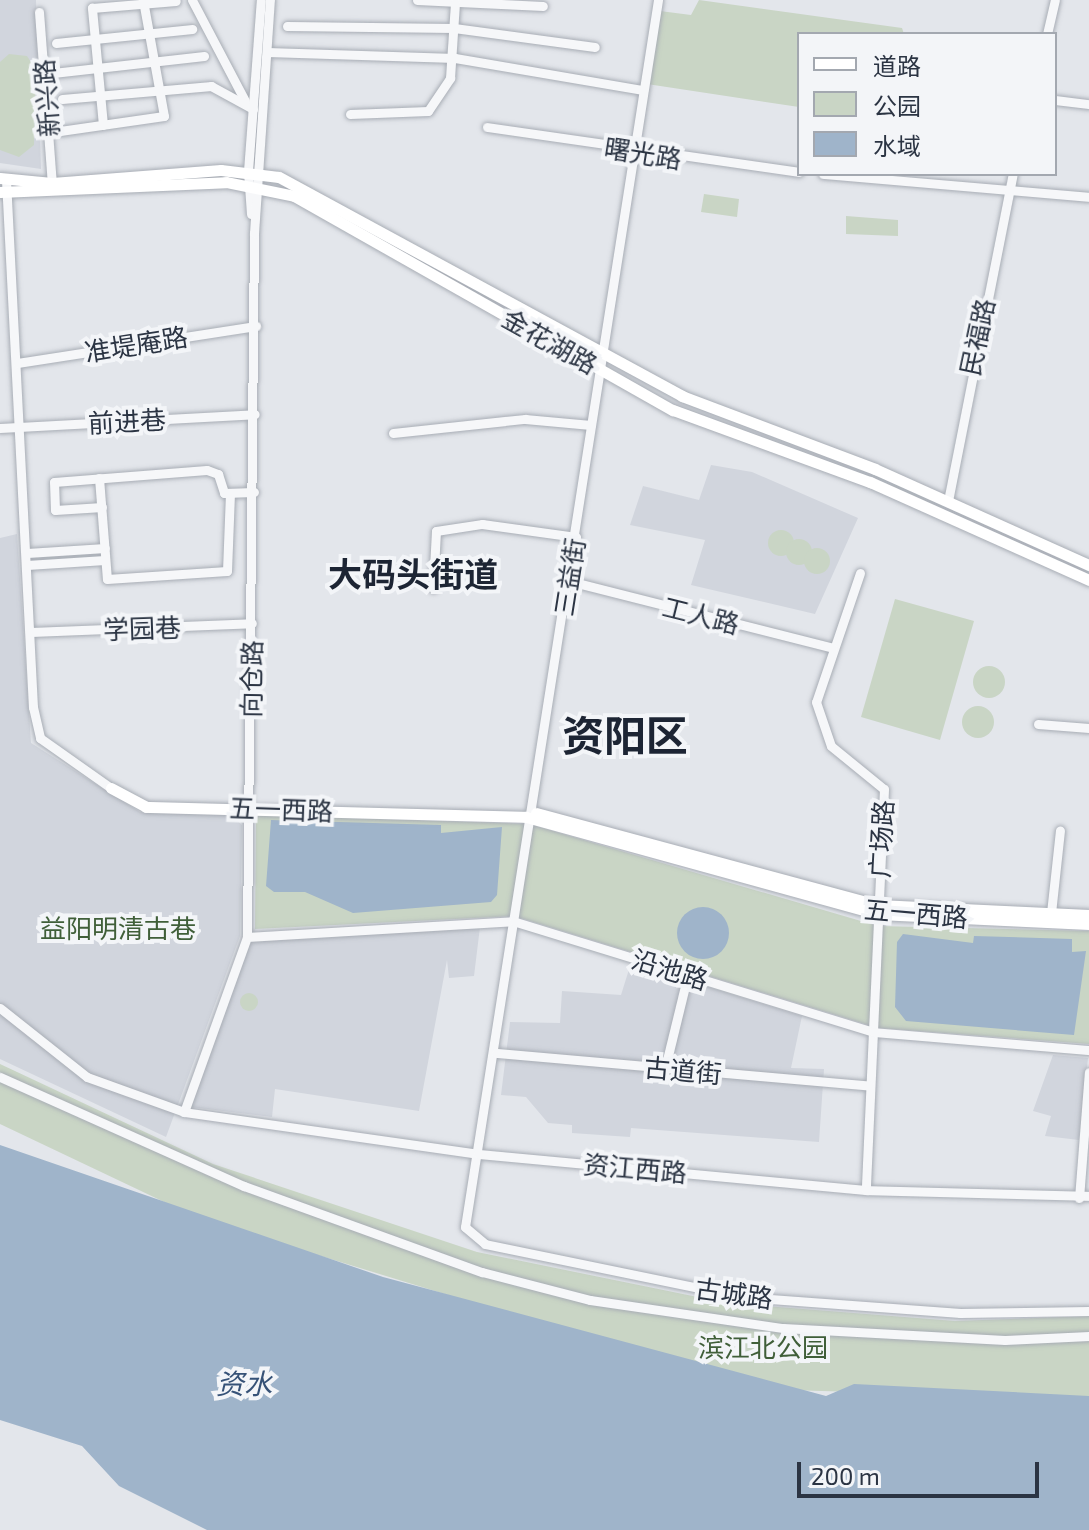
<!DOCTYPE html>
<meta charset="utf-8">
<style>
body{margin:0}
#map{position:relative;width:1089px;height:1530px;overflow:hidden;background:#e3e6eb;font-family:"Exo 2","Noto Sans SC",sans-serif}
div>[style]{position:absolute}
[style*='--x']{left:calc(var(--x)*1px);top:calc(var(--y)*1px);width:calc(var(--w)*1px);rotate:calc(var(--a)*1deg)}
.built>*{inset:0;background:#d1d5dd}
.green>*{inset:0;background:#c9d5c5}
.round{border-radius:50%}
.water>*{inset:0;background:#9fb4ca}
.roads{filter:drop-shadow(0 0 2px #a8adb5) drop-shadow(0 0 2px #a8adb5)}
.minor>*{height:9px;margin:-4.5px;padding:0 4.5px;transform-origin:4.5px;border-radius:4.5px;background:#f6f7f9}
.major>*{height:11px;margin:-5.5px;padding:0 5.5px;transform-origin:5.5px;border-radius:5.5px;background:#fff}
span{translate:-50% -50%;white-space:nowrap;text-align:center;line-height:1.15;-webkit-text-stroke:8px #f3f5f8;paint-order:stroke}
.street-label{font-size:26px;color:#2b3443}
.park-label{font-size:26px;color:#405f39}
.water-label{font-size:28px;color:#365277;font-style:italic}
.district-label{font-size:34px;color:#1d2534;font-weight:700}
.town-label{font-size:42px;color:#1d2534;font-weight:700}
.legend{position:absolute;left:797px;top:32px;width:260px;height:144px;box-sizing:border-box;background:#f3f5f8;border:2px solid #a3a8b0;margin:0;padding:10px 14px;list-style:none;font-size:24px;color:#2b3443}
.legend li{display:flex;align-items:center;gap:16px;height:40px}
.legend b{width:40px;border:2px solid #a3a8b0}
.scale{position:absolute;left:797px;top:1462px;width:242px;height:36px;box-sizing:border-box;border:4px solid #2b3443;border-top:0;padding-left:10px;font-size:24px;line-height:28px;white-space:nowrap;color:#2b3443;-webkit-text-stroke:6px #f3f5f8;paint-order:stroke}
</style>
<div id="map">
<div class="built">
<div style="clip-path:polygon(0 0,36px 0,41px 169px,0 163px)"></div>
<div style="clip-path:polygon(711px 465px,752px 472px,858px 518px,815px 614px,691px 585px,705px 540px,630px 525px,643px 486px,699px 500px)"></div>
<div style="clip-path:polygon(17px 534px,31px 743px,140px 812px,230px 814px,242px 825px,240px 936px,166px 1137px,0 1059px,0 538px)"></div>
<div style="clip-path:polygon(480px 927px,474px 976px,449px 978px,447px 960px,419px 1111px,275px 1089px,272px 1117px,191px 1107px,250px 942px)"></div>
<div style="clip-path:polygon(631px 963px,802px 1016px,791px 1068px,824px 1069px,819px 1142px,631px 1128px,630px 1137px,572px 1133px,572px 1125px,548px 1123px,526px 1097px,501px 1095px,510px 1022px,560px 1023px,562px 991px,621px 995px)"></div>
<div style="clip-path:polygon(1053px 1055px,1088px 1058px,1079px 1140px,1045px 1136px,1051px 1116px,1033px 1111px)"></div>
</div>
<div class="green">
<div style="clip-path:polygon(699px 0,902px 28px,904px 34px,799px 34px,799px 107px,647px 84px,660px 11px,691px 15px)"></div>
<div style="clip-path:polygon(9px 54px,27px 56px,36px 70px,34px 145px,19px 157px,0 150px,0 62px)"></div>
<div style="clip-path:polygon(704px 194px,739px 199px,737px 217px,701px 212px)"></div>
<div style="clip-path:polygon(846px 216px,898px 220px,898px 236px,846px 234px)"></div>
<div class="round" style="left:768px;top:530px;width:26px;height:26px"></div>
<div class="round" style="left:786px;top:539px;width:26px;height:26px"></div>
<div class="round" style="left:804px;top:548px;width:26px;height:26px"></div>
<div style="clip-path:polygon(895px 599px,974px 621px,940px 740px,861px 717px)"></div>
<div class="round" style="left:973px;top:666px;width:32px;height:32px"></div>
<div class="round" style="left:962px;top:706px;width:32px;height:32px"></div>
<div style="clip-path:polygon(256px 815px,529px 824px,878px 926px,1089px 931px,1089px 1044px,878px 1028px,514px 916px,255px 929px)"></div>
<div class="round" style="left:240px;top:993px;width:18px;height:18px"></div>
<div style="clip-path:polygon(0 1064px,213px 1164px,477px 1252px,727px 1303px,955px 1321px,1089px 1316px,1089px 1399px,755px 1389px,200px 1219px,0 1124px)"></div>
</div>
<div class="water">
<div style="clip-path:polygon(271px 820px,441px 825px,441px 833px,502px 827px,497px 895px,491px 902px,353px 913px,305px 892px,274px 892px,266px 886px)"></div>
<div class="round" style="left:677px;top:907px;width:52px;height:52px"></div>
<div style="clip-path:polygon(903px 934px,973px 943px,974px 936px,1072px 939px,1072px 952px,1086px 951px,1074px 1035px,906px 1021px,895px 1007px,897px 942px)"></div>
<div style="clip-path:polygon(0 1145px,383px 1277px,826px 1396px,854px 1384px,1089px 1396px,1089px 1530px,207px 1530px,119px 1486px,82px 1446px,0 1420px)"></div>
</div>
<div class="roads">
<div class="minor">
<div style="--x:192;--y:0;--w:114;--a:62.3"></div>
<div style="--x:417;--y:0;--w:126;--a:2.7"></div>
<div style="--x:658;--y:0;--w:1242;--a:98.94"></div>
<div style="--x:465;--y:1227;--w:26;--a:40"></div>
<div style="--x:485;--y:1244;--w:263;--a:11.6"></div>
<div style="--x:743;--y:1297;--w:218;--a:4.2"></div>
<div style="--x:960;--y:1313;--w:129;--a:-0.9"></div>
<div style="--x:39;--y:12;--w:171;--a:85.7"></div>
<div style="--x:287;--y:26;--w:167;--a:0.7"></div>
<div style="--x:454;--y:28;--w:142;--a:7.7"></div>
<div style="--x:1047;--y:34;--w:35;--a:-77"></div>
<div style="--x:56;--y:43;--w:137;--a:-5.9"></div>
<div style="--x:267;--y:52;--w:188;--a:1.8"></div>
<div style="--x:455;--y:58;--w:191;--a:9.7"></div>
<div style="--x:53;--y:73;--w:152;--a:-6.4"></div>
<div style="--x:62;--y:99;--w:150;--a:-5"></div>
<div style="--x:211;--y:86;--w:48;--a:28.7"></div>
<div style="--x:1055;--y:100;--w:34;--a:7"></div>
<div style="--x:350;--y:114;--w:78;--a:-2.2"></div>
<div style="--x:428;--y:111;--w:40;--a:-56"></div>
<div style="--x:450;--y:78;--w:76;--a:-86.2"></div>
<div style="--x:103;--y:125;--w:118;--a:-95.4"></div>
<div style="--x:92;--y:8;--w:84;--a:-4.8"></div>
<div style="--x:487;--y:127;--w:315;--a:8.2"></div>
<div style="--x:60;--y:131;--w:105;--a:-8.2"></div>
<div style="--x:164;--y:116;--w:118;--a:-100.3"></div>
<div style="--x:823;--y:174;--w:267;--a:4.9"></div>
<div style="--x:6;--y:180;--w:528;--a:87.07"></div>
<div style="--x:33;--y:707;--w:32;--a:77"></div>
<div style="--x:40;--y:738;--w:87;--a:35.2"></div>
<div style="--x:251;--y:214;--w:43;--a:-94"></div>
<div style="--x:248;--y:171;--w:171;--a:-85.7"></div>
<div style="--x:17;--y:363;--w:242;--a:-8.8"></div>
<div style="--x:0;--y:428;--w:255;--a:-3.1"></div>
<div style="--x:393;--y:433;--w:133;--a:-6.1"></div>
<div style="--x:525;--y:419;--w:66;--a:5.2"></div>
<div style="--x:99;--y:478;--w:101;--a:85.5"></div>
<div style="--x:107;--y:579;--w:120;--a:-3.8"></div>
<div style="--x:227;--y:571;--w:78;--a:-87.8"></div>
<div style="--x:948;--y:501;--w:333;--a:-78.8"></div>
<div style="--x:102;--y:507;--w:47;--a:176.3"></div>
<div style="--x:55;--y:510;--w:28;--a:-92"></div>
<div style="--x:54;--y:482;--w:153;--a:-4.5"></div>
<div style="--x:207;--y:470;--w:12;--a:20"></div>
<div style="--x:218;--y:474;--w:20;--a:72"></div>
<div style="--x:224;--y:493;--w:30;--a:-2"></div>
<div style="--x:27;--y:553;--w:78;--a:-3.7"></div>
<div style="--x:27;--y:565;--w:78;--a:-3.7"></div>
<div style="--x:860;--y:573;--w:136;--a:108.8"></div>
<div style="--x:816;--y:702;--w:46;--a:71.2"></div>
<div style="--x:831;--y:746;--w:68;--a:39.1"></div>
<div style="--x:884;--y:789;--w:401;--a:92.6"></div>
<div style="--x:569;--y:581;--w:272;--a:14.2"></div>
<div style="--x:433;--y:588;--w:57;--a:-87"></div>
<div style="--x:436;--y:531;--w:47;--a:-8.7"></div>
<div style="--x:482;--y:524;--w:95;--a:7.9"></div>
<div style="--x:31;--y:632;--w:221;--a:-2.3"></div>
<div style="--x:1038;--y:724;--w:51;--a:4.5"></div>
<div style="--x:1051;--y:913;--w:83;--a:-83.8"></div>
<div style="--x:247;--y:937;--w:266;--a:-3.4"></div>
<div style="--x:513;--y:921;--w:377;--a:17.1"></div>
<div style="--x:873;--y:1032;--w:217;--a:4.8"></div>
<div style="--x:0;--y:1008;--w:111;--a:38.4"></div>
<div style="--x:87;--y:1077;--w:103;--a:19.8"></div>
<div style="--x:184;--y:1112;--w:297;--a:8.1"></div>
<div style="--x:478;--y:1154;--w:390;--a:5.3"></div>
<div style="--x:866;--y:1190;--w:223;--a:1.5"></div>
<div style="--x:496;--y:1053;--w:375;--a:5"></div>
<div style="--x:665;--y:1068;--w:97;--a:-76.3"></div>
<div style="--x:0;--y:1077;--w:267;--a:24.1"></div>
<div style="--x:244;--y:1186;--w:253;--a:19.9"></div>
<div style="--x:482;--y:1272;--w:112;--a:14.5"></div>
<div style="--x:590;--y:1300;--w:195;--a:8.3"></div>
<div style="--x:783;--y:1328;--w:222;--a:3.1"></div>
<div style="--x:1005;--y:1340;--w:84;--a:-2.7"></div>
<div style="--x:184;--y:1112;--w:186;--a:-70.2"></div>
<div style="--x:247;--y:937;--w:704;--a:-89.43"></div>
<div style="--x:254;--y:233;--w:234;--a:-86.1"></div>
<div style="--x:1079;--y:1198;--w:126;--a:-85.5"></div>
</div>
<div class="major">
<div style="--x:0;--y:178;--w:52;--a:5.5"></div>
<div style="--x:52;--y:183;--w:169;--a:-4.4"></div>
<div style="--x:221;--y:170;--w:58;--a:6.9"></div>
<div style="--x:279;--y:177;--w:459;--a:28.5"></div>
<div style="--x:682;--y:396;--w:206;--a:20.7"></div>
<div style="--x:875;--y:469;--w:235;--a:24.2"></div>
<div style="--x:0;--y:192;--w:226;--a:-2.5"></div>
<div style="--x:226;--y:182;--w:69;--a:11.6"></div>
<div style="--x:294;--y:196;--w:435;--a:29.5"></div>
<div style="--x:673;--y:410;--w:210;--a:20.1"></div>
<div style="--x:870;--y:482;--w:240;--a:24.1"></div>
<div style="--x:111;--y:788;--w:40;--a:28"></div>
<div style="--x:146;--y:807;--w:380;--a:1.5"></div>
<div style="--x:526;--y:817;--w:365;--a:15.4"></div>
<div style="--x:878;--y:914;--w:211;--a:2.7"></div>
<div style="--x:536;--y:813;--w:354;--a:15.1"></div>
<div style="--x:878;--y:905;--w:211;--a:2.7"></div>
</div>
</div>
<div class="street-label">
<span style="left:46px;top:98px;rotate:-94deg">新兴路</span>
<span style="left:643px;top:153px;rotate:9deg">曙光路</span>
<span style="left:977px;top:337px;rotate:-78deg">民福路</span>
<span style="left:550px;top:341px;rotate:29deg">金花湖路</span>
<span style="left:136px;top:344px;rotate:-9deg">准堤庵路</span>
<span style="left:127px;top:421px;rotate:-3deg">前进巷</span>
<span style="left:569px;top:577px;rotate:-81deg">三益街</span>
<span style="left:701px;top:615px;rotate:14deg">工人路</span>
<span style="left:142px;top:628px;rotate:-2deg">学园巷</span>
<span style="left:251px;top:679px;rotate:-89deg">向仓路</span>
<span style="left:281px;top:809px;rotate:2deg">五一西路</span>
<span style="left:881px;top:839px;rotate:-87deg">广场路</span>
<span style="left:916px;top:913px;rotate:5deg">五一西路</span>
<span style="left:670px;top:969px;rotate:17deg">沿池路</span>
<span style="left:683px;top:1070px;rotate:5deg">古道街</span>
<span style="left:635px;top:1168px;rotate:5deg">资江西路</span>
<span style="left:734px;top:1293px;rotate:8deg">古城路</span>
</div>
<div class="park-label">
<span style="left:118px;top:928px">益阳明清古巷</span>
<span style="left:763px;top:1347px">滨江北公园</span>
</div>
<div class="water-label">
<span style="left:244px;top:1383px">资水</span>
</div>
<div class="district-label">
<span style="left:413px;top:574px">大码头街道</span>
</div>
<div class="town-label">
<span style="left:625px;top:734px">资阳区</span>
</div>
<ul class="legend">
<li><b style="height:10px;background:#fff"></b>道路</li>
<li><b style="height:22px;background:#c9d5c5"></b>公园</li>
<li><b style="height:22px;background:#9fb4ca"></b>水域</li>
</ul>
<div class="scale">200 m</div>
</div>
